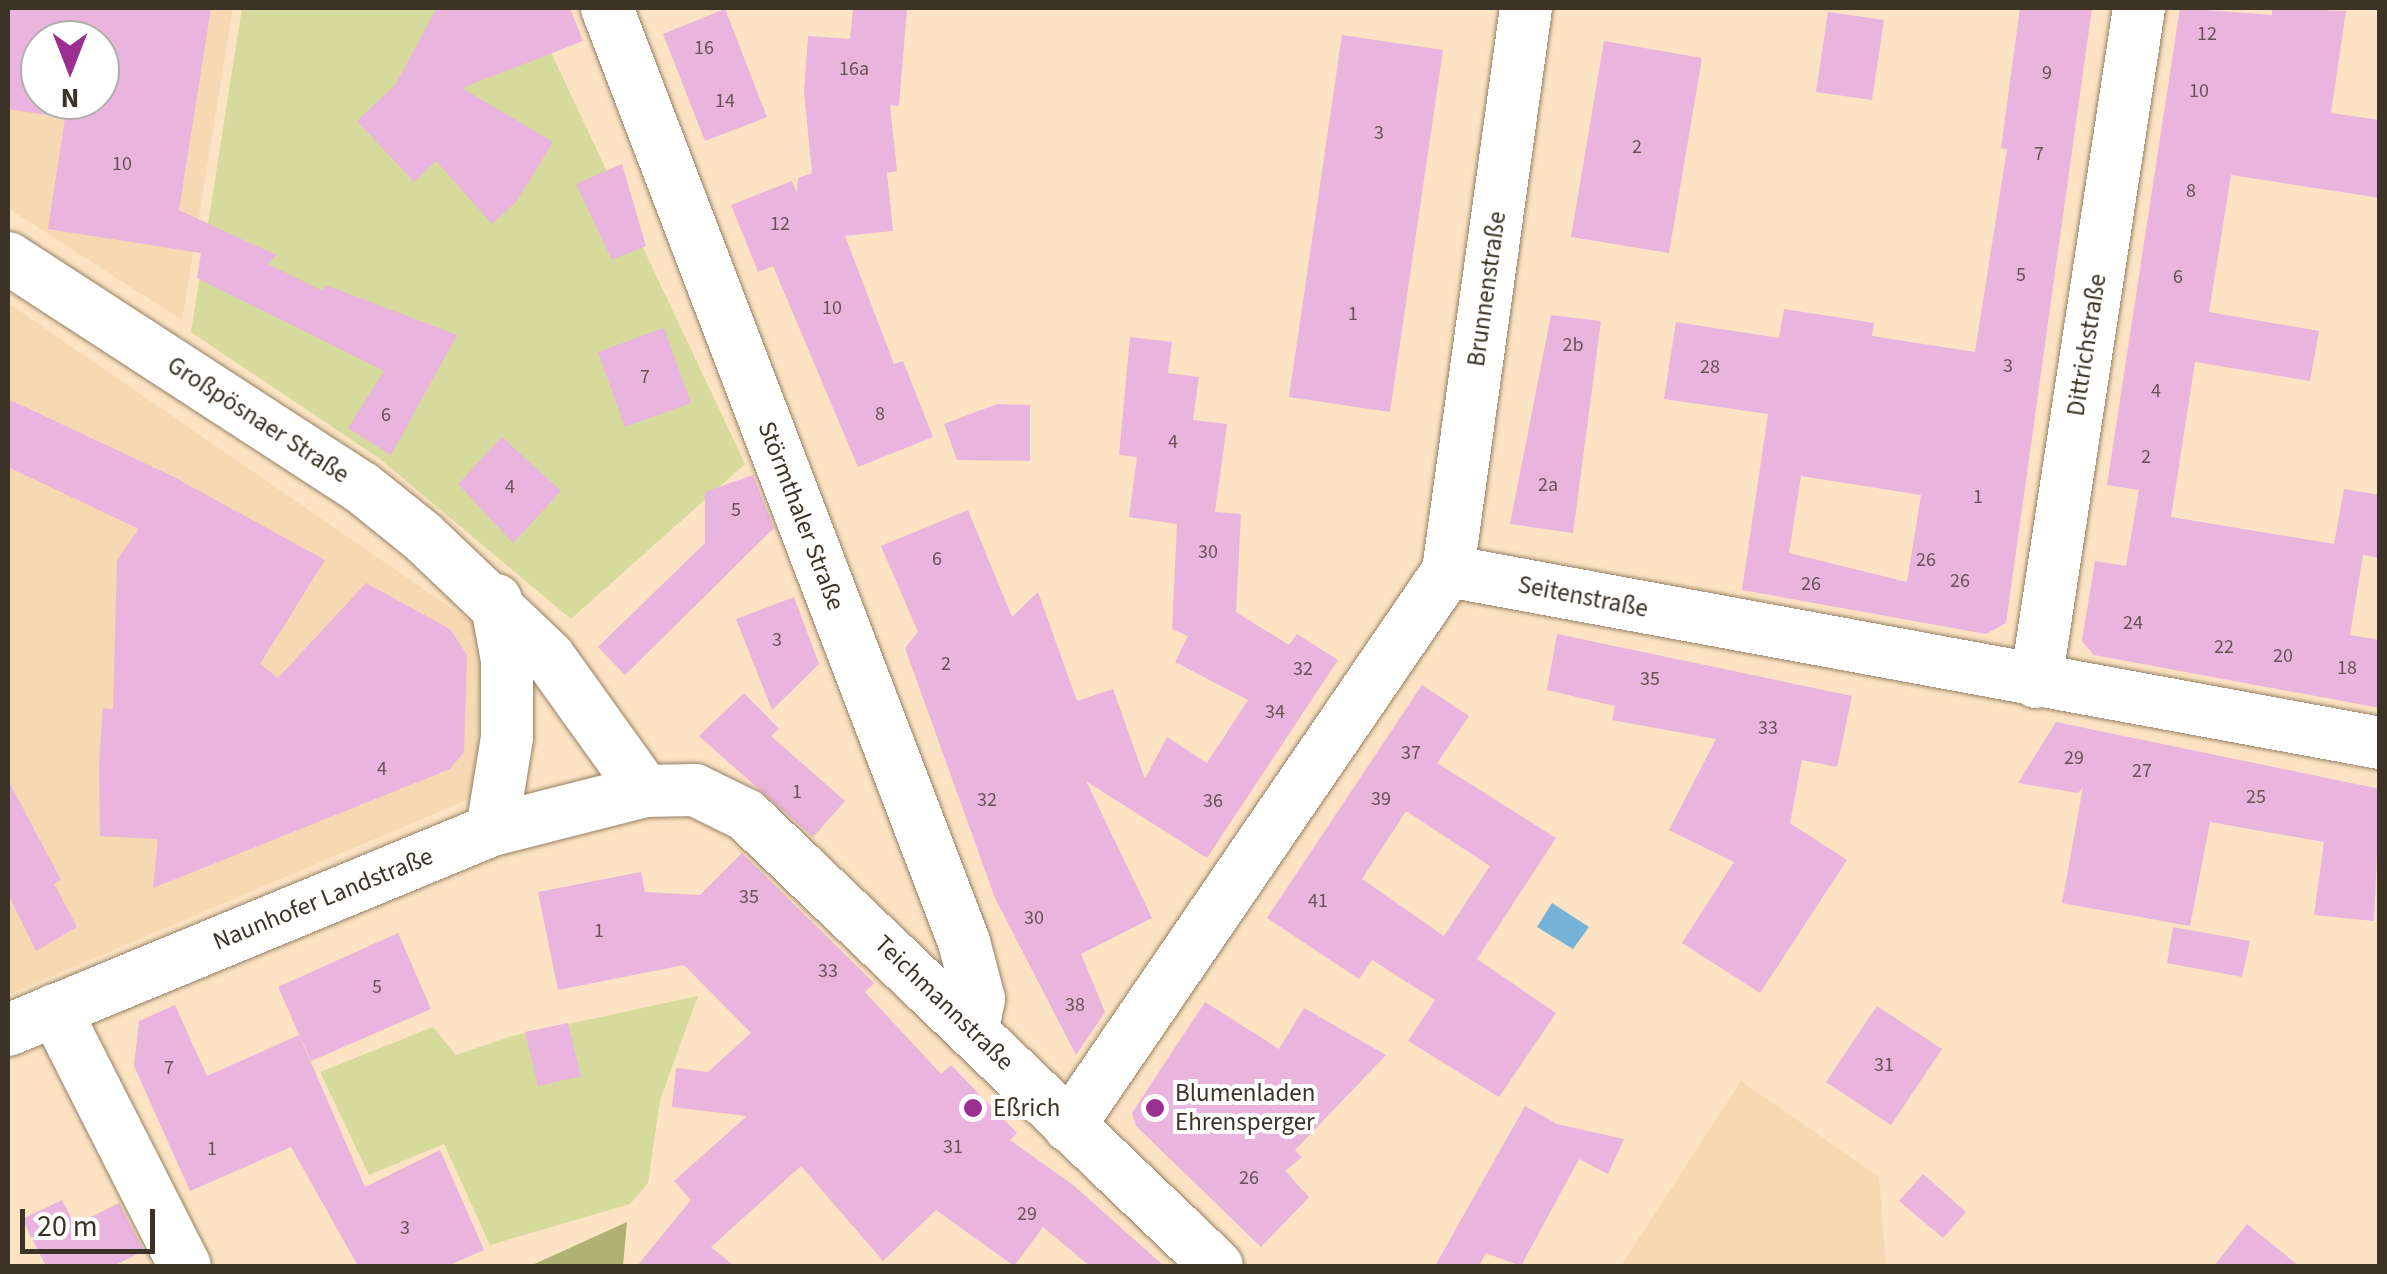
<!DOCTYPE html>
<meta charset="utf-8">
<style>
body{margin:0}
#map{position:relative;width:2387px;height:1274px;overflow:hidden;background:#fbe3c3;font-family:"Source Sans 3",sans-serif}
div>[style]{position:absolute}
[style*='--x']{left:calc(var(--x)*1px);top:calc(var(--y)*1px);width:calc(var(--w)*1px);rotate:calc(var(--a)*1deg)}
.built>*{inset:0;background:#f6d8b2}
.green>*{inset:0;background:#d7da9d}
.forest>*{inset:0;background:#afb174}
.water>*{inset:0;background:#75b2d6}
.building>*{inset:0;background:#e9b4dd}
.roads{filter:drop-shadow(0 0 2px #978064) drop-shadow(0 0 2px #978064)}
.minor>*{height:52px;margin:-26px;padding:0 26px;transform-origin:26px;border-radius:26px;background:#fff}
.dots>*{width:28px;height:28px;translate:-50% -50%;box-sizing:border-box;border:5px solid #fff;border-radius:50%}
span{translate:-50% -50%;white-space:nowrap;text-align:center;line-height:1.15;-webkit-text-stroke:8px #fff;paint-order:stroke}
.number-label{font-size:20px;color:#675354}
.number-label span{-webkit-text-stroke-width:0}
.street-label{font-size:25px;color:#3c3326}
.poi-label{font-size:25px;color:#3c3326}
.left{translate:0 -50%;text-align:left}
.frame{position:absolute;inset:0;border:10px solid #3c3326;pointer-events:none}
.north{position:absolute;left:20px;top:20px;width:100px;height:100px;box-sizing:border-box;background:#fff;border:2px solid #b1ada8;border-radius:50%;rotate:180deg;font-size:28px;font-weight:700;line-height:40px;text-align:center;color:#3c3326}
.north::after{content:'';display:block;margin:auto;width:35px;height:45px;background:#9a2f91;clip-path:polygon(50% 0,100% 100%,50% 72%,0 100%)}
.scale{position:absolute;left:20px;top:1209px;width:135px;height:45px;box-sizing:border-box;border:5px solid #3c3326;border-top:0;padding-left:12px;font-size:30px;line-height:35px;white-space:nowrap;color:#3c3326;-webkit-text-stroke:8px #fff;paint-order:stroke}
</style>
<div id="map">
<div class="built">
<div style="clip-path:polygon(evenodd,8px 8px,233px 8px,182px 320px,8px 208px,8px 8px,40px 40px,100px 40px,100px 100px,40px 100px,40px 40px)"></div>
<div style="clip-path:polygon(8px 303px,480px 628px,478px 795px,8px 995px)"></div>
<div style="clip-path:polygon(1741px 1081px,1879px 1177px,1886px 1266px,1621px 1266px)"></div>
</div>
<div class="green">
<div style="clip-path:polygon(242px 8px,530px 8px,745px 464px,571px 619px,380px 459px,191px 332px)"></div>
<div style="clip-path:polygon(698px 996px,660px 1100px,648px 1183px,630px 1204px,490px 1245px,444px 1144px,369px 1175px,320px 1072px,433px 1027px,456px 1055px,512px 1036px)"></div>
</div>
<div class="forest">
<div style="clip-path:polygon(627px 1222px,623px 1266px,530px 1266px)"></div>
</div>
<div class="water">
<div style="clip-path:polygon(1552px 903px,1589px 927px,1573px 949px,1537px 927px)"></div>
</div>
<div class="building">
<div style="clip-path:polygon(evenodd,8px 8px,211px 8px,179px 210px,276px 255px,268px 264px,323px 291px,326px 285px,457px 335px,391px 455px,348px 428px,384px 371px,197px 278px,201px 253px,48px 229px,65px 118px,8px 109px,8px 8px,40px 40px,100px 40px,100px 100px,40px 100px,40px 40px)"></div>
<div style="clip-path:polygon(437px 8px,570px 8px,583px 41px,462px 88px,553px 142px,516px 202px,492px 224px,436px 161px,414px 182px,357px 121px,395px 85px)"></div>
<div style="clip-path:polygon(853px 8px,907px 8px,899px 106px,890px 105px,897px 171px,887px 173px,893px 231px,845px 236px,894px 364px,903px 361px,933px 437px,858px 467px,773px 266px,758px 272px,731px 205px,792px 181px,797px 193px,798px 178px,812px 173px,804px 92px,808px 36px,850px 39px)"></div>
<div style="clip-path:polygon(evenodd,2020px 8px,2092px 8px,2006px 623px,1986px 634px,1742px 590px,1768px 414px,1664px 399px,1676px 322px,1779px 338px,1784px 309px,1874px 323px,1872px 336px,1975px 352px,2007px 149px,2001px 148px,2020px 8px,1801px 476px,1921px 495px,1907px 582px,1789px 553px,1801px 476px)"></div>
<div style="clip-path:polygon(2180px 8px,2272px 15px,2272px 8px,2346px 11px,2331px 113px,2380px 120px,2380px 198px,2231px 175px,2209px 312px,2319px 331px,2310px 381px,2195px 362px,2171px 517px,2334px 544px,2344px 489px,2380px 495px,2380px 558px,2363px 555px,2350px 635px,2380px 640px,2380px 708px,2094px 655px,2082px 641px,2095px 561px,2126px 566px,2139px 490px,2107px 485px)"></div>
<div style="clip-path:polygon(725px 9px,767px 117px,705px 141px,663px 34px)"></div>
<div style="clip-path:polygon(1828px 12px,1884px 20px,1872px 100px,1816px 92px)"></div>
<div style="clip-path:polygon(1342px 35px,1443px 50px,1390px 412px,1289px 397px)"></div>
<div style="clip-path:polygon(1604px 41px,1702px 58px,1669px 253px,1571px 237px)"></div>
<div style="clip-path:polygon(622px 164px,646px 246px,612px 260px,576px 184px)"></div>
<div style="clip-path:polygon(1551px 315px,1601px 321px,1573px 533px,1510px 524px)"></div>
<div style="clip-path:polygon(664px 328px,691px 403px,625px 427px,598px 352px)"></div>
<div style="clip-path:polygon(1130px 337px,1172px 342px,1168px 373px,1199px 377px,1193px 420px,1227px 424px,1215px 512px,1241px 514px,1236px 612px,1289px 645px,1297px 634px,1338px 660px,1207px 858px,1086px 781px,1152px 918px,1081px 954px,1105px 1012px,1076px 1055px,995px 898px,905px 648px,918px 632px,881px 546px,968px 510px,1012px 617px,1038px 592px,1077px 701px,1113px 689px,1145px 779px,1167px 737px,1207px 763px,1248px 700px,1175px 662px,1188px 636px,1172px 629px,1177px 524px,1129px 517px,1137px 457px,1119px 455px)"></div>
<div style="clip-path:polygon(8px 399px,172px 476px,325px 560px,260px 664px,278px 678px,366px 583px,450px 629px,467px 655px,464px 752px,450px 769px,153px 888px,158px 839px,100px 836px,99px 764px,103px 708px,113px 709px,117px 560px,139px 529px,8px 467px)"></div>
<div style="clip-path:polygon(997px 404px,1030px 405px,1030px 461px,957px 460px,944px 424px)"></div>
<div style="clip-path:polygon(502px 437px,561px 491px,513px 543px,458px 484px)"></div>
<div style="clip-path:polygon(753px 475px,774px 528px,625px 675px,598px 647px,705px 543px,705px 492px)"></div>
<div style="clip-path:polygon(794px 597px,819px 664px,772px 710px,736px 619px)"></div>
<div style="clip-path:polygon(1557px 634px,1852px 696px,1837px 767px,1802px 760px,1790px 823px,1847px 860px,1760px 993px,1682px 943px,1734px 862px,1669px 830px,1716px 739px,1612px 720px,1615px 706px,1547px 690px)"></div>
<div style="clip-path:polygon(evenodd,1422px 685px,1469px 716px,1437px 763px,1556px 838px,1477px 959px,1556px 1013px,1499px 1097px,1408px 1041px,1435px 1000px,1372px 960px,1359px 979px,1267px 918px,1422px 685px,1406px 811px,1490px 866px,1444px 936px,1362px 879px,1406px 811px)"></div>
<div style="clip-path:polygon(744px 693px,779px 729px,771px 736px,845px 801px,813px 837px,699px 736px)"></div>
<div style="clip-path:polygon(2056px 722px,2380px 789px,2374px 921px,2314px 915px,2324px 842px,2210px 822px,2190px 926px,2062px 903px,2083px 787px,2078px 793px,2018px 783px)"></div>
<div style="clip-path:polygon(8px 780px,61px 880px,54px 884px,77px 927px,36px 951px,8px 894px)"></div>
<div style="clip-path:polygon(742px 853px,874px 983px,865px 992px,941px 1074px,951px 1065px,1017px 1133px,1010px 1140px,1073px 1185px,1164px 1266px,1090px 1266px,1043px 1227px,1014px 1266px,936px 1210px,883px 1261px,801px 1166px,711px 1247px,734px 1266px,637px 1266px,691px 1200px,674px 1181px,747px 1116px,672px 1107px,676px 1068px,708px 1072px,751px 1033px,684px 965px,558px 990px,538px 892px,641px 872px,645px 892px,700px 895px)"></div>
<div style="clip-path:polygon(2173px 927px,2250px 941px,2242px 977px,2167px 963px)"></div>
<div style="clip-path:polygon(398px 933px,431px 1009px,311px 1061px,278px 987px)"></div>
<div style="clip-path:polygon(1205px 1002px,1279px 1049px,1304px 1008px,1386px 1055px,1295px 1150px,1302px 1157px,1285px 1171px,1309px 1197px,1261px 1247px,1136px 1126px,1132px 1113px)"></div>
<div style="clip-path:polygon(175px 1005px,207px 1076px,299px 1035px,365px 1187px,440px 1150px,484px 1250px,447px 1266px,358px 1266px,291px 1147px,190px 1191px,134px 1066px,139px 1021px)"></div>
<div style="clip-path:polygon(1877px 1006px,1942px 1049px,1891px 1125px,1826px 1082px)"></div>
<div style="clip-path:polygon(568px 1023px,581px 1076px,538px 1086px,525px 1032px)"></div>
<div style="clip-path:polygon(1525px 1106px,1557px 1124px,1624px 1139px,1608px 1174px,1579px 1159px,1521px 1266px,1486px 1253px,1479px 1266px,1435px 1266px)"></div>
<div style="clip-path:polygon(1923px 1174px,1966px 1212px,1943px 1238px,1899px 1201px)"></div>
<div style="clip-path:polygon(62px 1200px,75px 1225px,119px 1203px,144px 1251px,113px 1266px,46px 1266px,22px 1219px)"></div>
<div style="clip-path:polygon(2247px 1224px,2299px 1266px,2214px 1266px)"></div>
</div>
<div class="roads">
<div class="minor">
<div style="--x:607;--y:8;--w:1000;--a:69.08"></div>
<div style="--x:964;--y:942;--w:59;--a:75.3"></div>
<div style="--x:979;--y:999;--w:29;--a:102"></div>
<div style="--x:8;--y:258;--w:421;--a:33"></div>
<div style="--x:361;--y:487;--w:78;--a:38.8"></div>
<div style="--x:422;--y:536;--w:175;--a:43.6"></div>
<div style="--x:549;--y:657;--w:165;--a:54.4"></div>
<div style="--x:1448;--y:571;--w:568;--a:-82.11"></div>
<div style="--x:2036;--y:682;--w:682;--a:-81.31"></div>
<div style="--x:492;--y:830;--w:94;--a:-80.8"></div>
<div style="--x:507;--y:737;--w:77;--a:-90"></div>
<div style="--x:507;--y:660;--w:61;--a:-100.4"></div>
<div style="--x:55;--y:1010;--w:287;--a:63.1"></div>
<div style="--x:8;--y:1030;--w:524;--a:-22.45"></div>
<div style="--x:492;--y:830;--w:158;--a:-14.3"></div>
<div style="--x:645;--y:791;--w:50;--a:-1.1"></div>
<div style="--x:695;--y:790;--w:57;--a:26.1"></div>
<div style="--x:746;--y:815;--w:652;--a:43.76"></div>
<div style="--x:1069;--y:1126;--w:672;--a:-55.67"></div>
<div style="--x:1448;--y:571;--w:948;--a:10.46"></div>
</div>
</div>
<div class="dots">
<div style="left:973px;top:1108px;background:#9a2f91"></div>
<div style="left:1155px;top:1108px;background:#9a2f91"></div>
</div>
<div class="number-label">
<span style="left:2207px;top:34px">12</span>
<span style="left:704px;top:48px">16</span>
<span style="left:854px;top:69px">16a</span>
<span style="left:2047px;top:73px">9</span>
<span style="left:2199px;top:91px">10</span>
<span style="left:725px;top:101px">14</span>
<span style="left:1379px;top:133px">3</span>
<span style="left:1637px;top:147px">2</span>
<span style="left:2039px;top:154px">7</span>
<span style="left:122px;top:164px">10</span>
<span style="left:2191px;top:191px">8</span>
<span style="left:780px;top:224px">12</span>
<span style="left:2021px;top:275px">5</span>
<span style="left:2178px;top:277px">6</span>
<span style="left:832px;top:308px">10</span>
<span style="left:1353px;top:314px">1</span>
<span style="left:1573px;top:345px">2b</span>
<span style="left:2008px;top:366px">3</span>
<span style="left:1710px;top:367px">28</span>
<span style="left:645px;top:377px">7</span>
<span style="left:2156px;top:391px">4</span>
<span style="left:880px;top:414px">8</span>
<span style="left:386px;top:415px">6</span>
<span style="left:1173px;top:442px">4</span>
<span style="left:2146px;top:457px">2</span>
<span style="left:1548px;top:485px">2a</span>
<span style="left:510px;top:487px">4</span>
<span style="left:1978px;top:497px">1</span>
<span style="left:736px;top:510px">5</span>
<span style="left:1208px;top:552px">30</span>
<span style="left:937px;top:559px">6</span>
<span style="left:1926px;top:560px">26</span>
<span style="left:1960px;top:581px">26</span>
<span style="left:1811px;top:584px">26</span>
<span style="left:2133px;top:623px">24</span>
<span style="left:777px;top:640px">3</span>
<span style="left:2224px;top:647px">22</span>
<span style="left:2283px;top:656px">20</span>
<span style="left:946px;top:664px">2</span>
<span style="left:2347px;top:668px">18</span>
<span style="left:1303px;top:669px">32</span>
<span style="left:1650px;top:679px">35</span>
<span style="left:1275px;top:712px">34</span>
<span style="left:1768px;top:728px">33</span>
<span style="left:1411px;top:753px">37</span>
<span style="left:2074px;top:758px">29</span>
<span style="left:382px;top:769px">4</span>
<span style="left:2142px;top:771px">27</span>
<span style="left:797px;top:792px">1</span>
<span style="left:2256px;top:797px">25</span>
<span style="left:1381px;top:799px">39</span>
<span style="left:987px;top:800px">32</span>
<span style="left:1213px;top:801px">36</span>
<span style="left:749px;top:897px">35</span>
<span style="left:1318px;top:901px">41</span>
<span style="left:1034px;top:918px">30</span>
<span style="left:599px;top:931px">1</span>
<span style="left:828px;top:971px">33</span>
<span style="left:377px;top:987px">5</span>
<span style="left:1075px;top:1005px">38</span>
<span style="left:1884px;top:1065px">31</span>
<span style="left:169px;top:1068px">7</span>
<span style="left:953px;top:1147px">31</span>
<span style="left:212px;top:1149px">1</span>
<span style="left:1249px;top:1178px">26</span>
<span style="left:1027px;top:1214px">29</span>
<span style="left:405px;top:1228px">3</span>
</div>
<div class="street-label">
<span style="left:1487px;top:289px;rotate:-82deg">Brunnenstraße</span>
<span style="left:2087px;top:345px;rotate:-81deg">Dittrichstraße</span>
<span style="left:258px;top:420px;rotate:33deg">Großpösnaer Straße</span>
<span style="left:801px;top:516px;rotate:69deg">Störmthaler Straße</span>
<span style="left:1583px;top:597px;rotate:11deg">Seitenstraße</span>
<span style="left:323px;top:899px;rotate:-22deg">Naunhofer Landstraße</span>
<span style="left:944px;top:1003px;rotate:44deg">Teichmannstraße</span>
</div>
<div class="poi-label">
<span class="left" style="left:1175px;top:1108px">Blumenladen<br>Ehrensperger</span>
<span class="left" style="left:993px;top:1108px">Eßrich</span>
</div>
<div class="frame"></div>
<div class="north">N</div>
<div class="scale">20 m</div>
</div>
